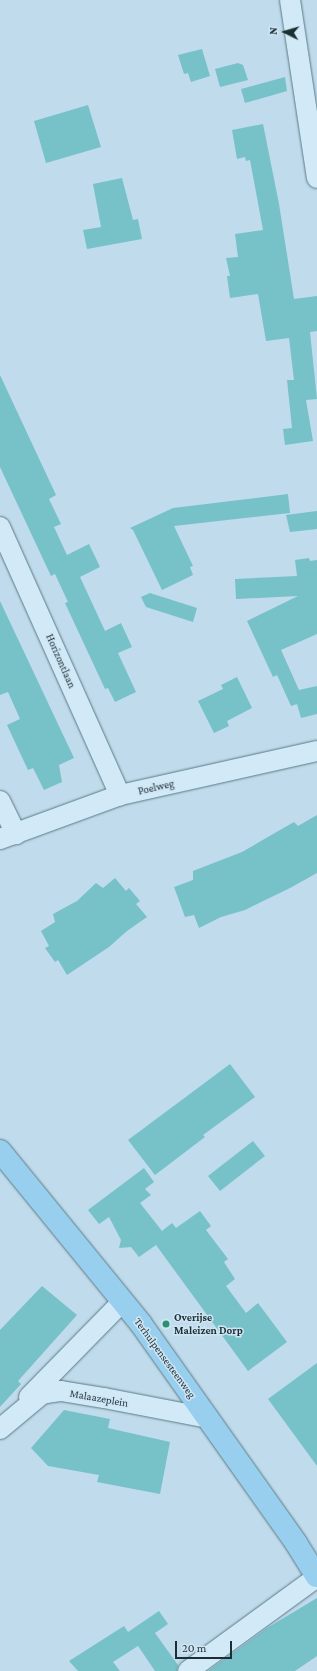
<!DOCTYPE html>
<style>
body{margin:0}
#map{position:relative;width:317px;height:1671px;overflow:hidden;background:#c0dbec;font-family:"Crimson Pro",serif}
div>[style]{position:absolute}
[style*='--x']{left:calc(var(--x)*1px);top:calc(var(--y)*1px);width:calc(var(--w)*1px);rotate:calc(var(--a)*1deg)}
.building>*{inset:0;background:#77c1c9}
.roads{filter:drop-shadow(0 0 1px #597b84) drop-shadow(0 0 1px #597b84)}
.minor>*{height:20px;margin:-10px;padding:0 10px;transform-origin:10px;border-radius:10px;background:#d2e9f7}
.major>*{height:22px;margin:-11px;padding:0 11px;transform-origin:11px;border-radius:11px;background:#98cfef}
.dots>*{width:11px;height:11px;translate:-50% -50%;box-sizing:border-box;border:2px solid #cfe5f4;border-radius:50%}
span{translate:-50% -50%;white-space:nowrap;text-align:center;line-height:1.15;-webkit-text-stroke:3px #cfe5f4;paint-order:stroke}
.street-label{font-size:11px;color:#1c3034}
.poi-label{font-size:11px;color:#1c3034;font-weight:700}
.left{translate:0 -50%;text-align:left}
.north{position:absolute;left:265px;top:12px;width:40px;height:40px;-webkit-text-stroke:3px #cfe5f4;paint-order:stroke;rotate:275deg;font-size:11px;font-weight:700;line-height:16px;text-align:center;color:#1c3034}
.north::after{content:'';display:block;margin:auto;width:14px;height:18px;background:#1c3034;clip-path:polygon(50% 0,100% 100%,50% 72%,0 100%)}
.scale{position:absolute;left:175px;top:1641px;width:57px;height:18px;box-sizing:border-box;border:2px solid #1c3034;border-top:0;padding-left:5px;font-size:12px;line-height:14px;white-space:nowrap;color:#1c3034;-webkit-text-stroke:3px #cfe5f4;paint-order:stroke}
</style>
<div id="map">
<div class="building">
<div style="clip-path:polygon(202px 49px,210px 76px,191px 82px,188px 73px,184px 74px,178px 55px)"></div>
<div style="clip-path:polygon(238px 63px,243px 65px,248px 80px,220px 87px,215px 69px)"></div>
<div style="clip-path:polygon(285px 77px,287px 91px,245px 103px,241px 89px)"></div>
<div style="clip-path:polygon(88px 105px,101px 147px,46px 163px,34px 121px)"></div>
<div style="clip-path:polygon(263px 124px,279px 204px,294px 299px,317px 296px,317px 331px,310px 332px,317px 399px,306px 400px,313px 441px,285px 445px,283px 429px,292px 428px,287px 380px,294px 380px,289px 338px,266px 341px,258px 294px,230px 298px,227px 276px,230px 276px,226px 258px,238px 257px,235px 234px,263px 230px,250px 160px,246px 161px,245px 157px,237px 159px,232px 130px)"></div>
<div style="clip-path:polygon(122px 178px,133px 220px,138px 219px,142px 239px,87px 249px,83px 230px,101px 227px,93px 184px)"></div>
<div style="clip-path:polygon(0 375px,56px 495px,49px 499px,61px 524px,54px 527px,67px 555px,89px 544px,100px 567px,80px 577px,105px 631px,121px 623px,132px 647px,118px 653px,136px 692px,115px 702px,108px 688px,105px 689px,65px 603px,68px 602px,55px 574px,51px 576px,0 467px)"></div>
<div style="clip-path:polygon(288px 494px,290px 513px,174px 526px,193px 566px,190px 567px,193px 575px,162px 590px,133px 530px,130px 528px,173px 508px)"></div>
<div style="clip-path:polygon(317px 511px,317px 529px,290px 532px,286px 515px)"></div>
<div style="clip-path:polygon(309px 558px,310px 561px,317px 560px,317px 634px,281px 650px,299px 690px,317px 686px,317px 714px,301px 718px,297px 704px,291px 706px,277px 675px,273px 677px,247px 621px,298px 596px,236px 599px,235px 579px,297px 576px,295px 560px)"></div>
<div style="clip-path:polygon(150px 593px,197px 608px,193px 622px,146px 607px,141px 597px)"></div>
<div style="clip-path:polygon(0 601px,74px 758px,59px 765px,62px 782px,44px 790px,33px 768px,28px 770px,7px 725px,20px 719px,8px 692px,0 695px)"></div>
<div style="clip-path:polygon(237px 677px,252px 708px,227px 721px,229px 726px,214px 733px,198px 701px,223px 689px,221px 685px)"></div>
<div style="clip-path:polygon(317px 815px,317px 873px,290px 888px,245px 910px,221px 917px,199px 928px,194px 915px,185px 917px,174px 887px,193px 880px,193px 871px,242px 852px,294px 822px,298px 826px)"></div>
<div style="clip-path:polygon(115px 878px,126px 891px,129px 888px,140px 901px,136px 904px,147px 917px,127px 931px,109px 947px,67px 975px,58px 960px,55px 962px,45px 948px,49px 946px,41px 931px,55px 922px,53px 914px,77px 901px,96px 883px,103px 888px)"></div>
<div style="clip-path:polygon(230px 1064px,255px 1097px,203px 1135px,205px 1137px,155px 1175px,128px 1140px)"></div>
<div style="clip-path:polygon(253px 1141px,265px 1156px,220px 1191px,208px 1176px)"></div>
<div style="clip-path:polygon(144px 1168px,154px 1182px,145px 1189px,151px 1195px,140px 1203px,162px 1231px,172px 1223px,176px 1228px,200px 1211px,211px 1226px,206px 1230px,228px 1259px,224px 1262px,235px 1279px,226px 1286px,246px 1313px,258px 1303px,287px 1342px,248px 1371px,156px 1245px,139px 1257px,131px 1247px,119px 1248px,121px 1240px,109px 1217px,99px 1224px,88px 1210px)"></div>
<div style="clip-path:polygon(42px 1286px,77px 1315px,18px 1381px,21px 1384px,0 1407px,0 1330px)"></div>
<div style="clip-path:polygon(317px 1363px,317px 1466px,268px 1399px)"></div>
<div style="clip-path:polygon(64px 1410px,110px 1419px,108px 1428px,170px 1442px,160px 1494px,97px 1482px,99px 1475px,48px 1466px,31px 1448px)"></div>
<div style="clip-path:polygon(317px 1598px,317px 1656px,295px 1671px,208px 1671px,267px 1628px)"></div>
<div style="clip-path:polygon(159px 1611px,168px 1624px,155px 1633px,178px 1665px,177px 1671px,155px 1671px,138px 1646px,113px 1662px,120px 1671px,78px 1671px,69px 1661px,124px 1626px,128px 1632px)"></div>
</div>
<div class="roads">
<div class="minor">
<div style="--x:290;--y:0;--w:180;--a:81.4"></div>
<div style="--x:0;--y:527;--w:294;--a:65.9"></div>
<div style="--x:0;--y:801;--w:37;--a:64"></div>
<div style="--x:0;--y:839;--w:128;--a:-20.1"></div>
<div style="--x:120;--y:795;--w:202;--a:-12.6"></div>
<div style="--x:29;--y:1397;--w:134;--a:-45.6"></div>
<div style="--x:0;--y:1429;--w:55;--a:-39.8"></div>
<div style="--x:42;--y:1394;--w:10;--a:-11"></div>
<div style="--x:52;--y:1392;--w:9;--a:-6"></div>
<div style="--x:61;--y:1391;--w:44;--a:9.2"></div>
<div style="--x:104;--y:1398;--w:106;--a:10.9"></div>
<div style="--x:188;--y:1671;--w:160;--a:-36.1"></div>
</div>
<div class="major">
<div style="--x:0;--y:1151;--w:223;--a:50.8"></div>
<div style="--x:141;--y:1324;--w:268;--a:54.7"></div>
<div style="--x:296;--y:1543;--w:39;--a:58"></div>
</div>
</div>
<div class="dots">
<div style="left:166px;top:1324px;background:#2b916f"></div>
</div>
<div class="street-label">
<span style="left:61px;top:661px;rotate:66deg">Horizontlaan</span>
<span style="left:156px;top:787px;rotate:-13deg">Poelweg</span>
<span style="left:165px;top:1358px;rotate:54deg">Terhulpensesteenweg</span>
<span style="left:99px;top:1398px;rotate:10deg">Malaazeplein</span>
</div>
<div class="poi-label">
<span class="left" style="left:174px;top:1324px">Overijse<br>Maleizen Dorp</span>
</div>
<div class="north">N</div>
<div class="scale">20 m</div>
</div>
